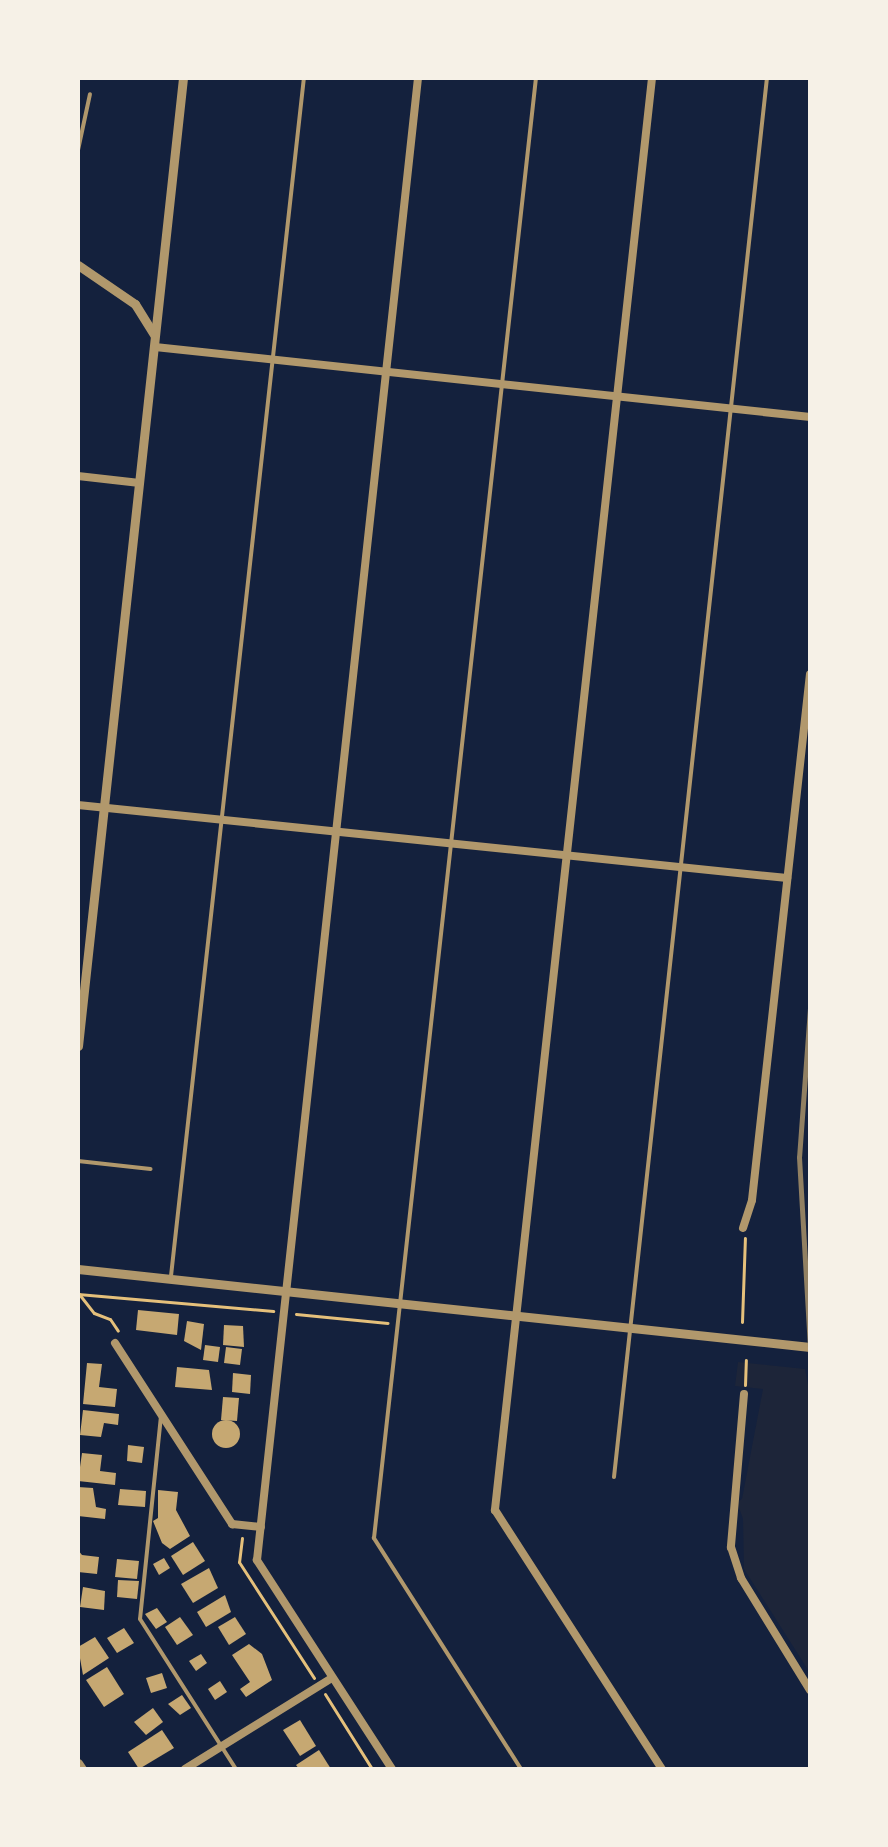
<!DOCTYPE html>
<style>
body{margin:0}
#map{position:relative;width:888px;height:1847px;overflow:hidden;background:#14213d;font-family:"Alegreya Sans",sans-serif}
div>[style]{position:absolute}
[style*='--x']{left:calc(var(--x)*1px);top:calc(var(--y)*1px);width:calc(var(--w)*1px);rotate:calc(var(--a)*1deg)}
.green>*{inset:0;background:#1d2539}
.building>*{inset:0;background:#c6a872}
.round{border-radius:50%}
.path>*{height:3px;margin:-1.5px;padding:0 1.5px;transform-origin:1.5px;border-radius:1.5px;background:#e5c07b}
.service>*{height:4px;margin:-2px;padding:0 2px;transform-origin:2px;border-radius:2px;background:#b1986c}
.minor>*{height:8px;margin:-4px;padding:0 4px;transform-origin:4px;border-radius:4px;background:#b1986c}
.tertiary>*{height:9px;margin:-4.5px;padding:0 4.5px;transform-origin:4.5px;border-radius:4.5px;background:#b1986c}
.rail>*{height:5px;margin:-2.5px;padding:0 2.5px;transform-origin:2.5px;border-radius:2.5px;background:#918062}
span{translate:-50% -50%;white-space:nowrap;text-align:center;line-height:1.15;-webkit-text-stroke:8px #f6f1e7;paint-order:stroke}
.frame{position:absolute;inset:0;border:80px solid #f6f1e7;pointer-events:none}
</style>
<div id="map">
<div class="green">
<div style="clip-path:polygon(738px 1362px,805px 1369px,810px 1396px,810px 1673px,744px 1569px,743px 1519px,737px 1502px,742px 1499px,763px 1389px,735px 1386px)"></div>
</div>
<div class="building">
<div style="clip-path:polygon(138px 1310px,179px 1314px,177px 1335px,136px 1330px)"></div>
<div style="clip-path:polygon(187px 1321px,204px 1324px,201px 1350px,184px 1341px)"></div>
<div style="clip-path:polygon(224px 1325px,243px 1326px,244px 1347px,223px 1345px)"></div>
<div style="clip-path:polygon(205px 1345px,220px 1347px,218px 1362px,203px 1360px)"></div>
<div style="clip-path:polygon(226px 1347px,242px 1349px,240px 1365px,224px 1363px)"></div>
<div style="clip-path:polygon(87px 1363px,102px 1364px,99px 1387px,117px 1389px,115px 1407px,83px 1404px)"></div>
<div style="clip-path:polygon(177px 1367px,209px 1370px,212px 1390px,175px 1387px)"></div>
<div style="clip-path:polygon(233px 1373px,251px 1375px,250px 1394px,232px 1392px)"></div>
<div style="clip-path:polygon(223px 1397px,239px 1398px,237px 1421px,221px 1420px)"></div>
<div style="clip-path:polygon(83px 1410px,119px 1414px,118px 1425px,104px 1423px,101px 1437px,80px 1435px)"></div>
<div class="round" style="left:212px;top:1420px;width:28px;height:28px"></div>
<div style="clip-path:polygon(128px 1445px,144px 1447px,142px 1463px,127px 1461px)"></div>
<div style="clip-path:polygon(82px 1453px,102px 1455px,100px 1471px,116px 1473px,115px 1485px,78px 1481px)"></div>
<div style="clip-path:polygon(78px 1487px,93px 1488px,96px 1507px,106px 1509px,105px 1519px,78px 1516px)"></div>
<div style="clip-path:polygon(120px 1489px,146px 1491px,145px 1507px,118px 1505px)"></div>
<div style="clip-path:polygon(158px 1490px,178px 1492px,176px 1510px,190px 1536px,170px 1549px,162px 1543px,153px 1521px,158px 1518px)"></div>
<div style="clip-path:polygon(193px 1542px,205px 1561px,183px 1575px,171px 1556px)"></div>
<div style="clip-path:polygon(78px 1550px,82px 1555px,99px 1557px,97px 1574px,78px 1572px)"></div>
<div style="clip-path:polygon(164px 1558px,170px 1568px,159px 1575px,153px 1564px)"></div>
<div style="clip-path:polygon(117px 1559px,139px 1561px,137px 1579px,115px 1577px)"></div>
<div style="clip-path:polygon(209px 1568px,218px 1588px,193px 1603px,181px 1584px)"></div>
<div style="clip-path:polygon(118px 1580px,139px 1581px,137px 1599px,117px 1597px)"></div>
<div style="clip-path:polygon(83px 1587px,105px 1591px,104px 1610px,80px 1607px)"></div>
<div style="clip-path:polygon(225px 1595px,231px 1612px,206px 1627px,197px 1612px)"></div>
<div style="clip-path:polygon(157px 1608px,167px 1622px,156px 1629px,145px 1614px)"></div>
<div style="clip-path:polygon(180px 1617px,193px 1635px,177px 1645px,165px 1627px)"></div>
<div style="clip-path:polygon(235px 1617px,246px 1634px,229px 1645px,218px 1627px)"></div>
<div style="clip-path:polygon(124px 1628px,134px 1643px,117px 1653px,107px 1638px)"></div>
<div style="clip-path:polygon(95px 1637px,109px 1658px,83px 1675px,78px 1647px)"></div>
<div style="clip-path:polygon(249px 1644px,262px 1654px,272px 1680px,246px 1697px,240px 1689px,250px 1682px,232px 1655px)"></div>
<div style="clip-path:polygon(201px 1654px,207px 1663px,196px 1671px,189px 1661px)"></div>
<div style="clip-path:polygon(107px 1667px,124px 1694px,104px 1707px,86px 1680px)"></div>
<div style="clip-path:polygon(162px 1673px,167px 1688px,151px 1693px,146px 1678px)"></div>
<div style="clip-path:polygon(220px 1681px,227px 1692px,215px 1700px,208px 1689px)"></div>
<div style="clip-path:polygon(182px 1695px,191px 1708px,180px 1715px,168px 1704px)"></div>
<div style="clip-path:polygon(153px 1708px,163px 1722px,146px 1735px,134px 1722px)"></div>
<div style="clip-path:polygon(300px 1720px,316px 1746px,300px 1756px,283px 1730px)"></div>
<div style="clip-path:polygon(162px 1730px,174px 1748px,139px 1769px,128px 1752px)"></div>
<div style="clip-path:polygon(319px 1750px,331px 1769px,299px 1769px,296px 1765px)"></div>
</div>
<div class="path">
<div style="--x:78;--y:1294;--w:196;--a:5"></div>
<div style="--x:79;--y:1294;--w:24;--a:52"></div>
<div style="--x:94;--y:1313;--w:17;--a:21"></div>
<div style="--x:110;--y:1319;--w:14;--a:56"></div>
<div style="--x:296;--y:1314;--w:92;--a:5.6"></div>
<div style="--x:742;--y:1322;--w:84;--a:-88"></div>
<div style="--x:745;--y:1385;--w:25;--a:-88"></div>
<div style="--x:242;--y:1538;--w:24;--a:97"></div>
<div style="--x:239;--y:1562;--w:138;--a:57.1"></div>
<div style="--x:325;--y:1694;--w:89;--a:57.9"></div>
</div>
<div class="service">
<div style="--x:78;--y:150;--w:57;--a:-77.9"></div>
<div style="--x:78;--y:1161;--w:73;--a:6.3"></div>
<div style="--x:171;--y:1276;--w:1205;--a:-83.67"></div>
<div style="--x:161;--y:1416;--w:204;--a:95.9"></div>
<div style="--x:140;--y:1619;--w:178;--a:57.4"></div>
<div style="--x:614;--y:1477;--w:1407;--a:-83.76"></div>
<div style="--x:521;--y:1769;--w:274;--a:-122.5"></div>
<div style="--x:374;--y:1538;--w:1469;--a:-83.67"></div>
</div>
<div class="minor">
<div style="--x:652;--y:78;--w:1441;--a:96.26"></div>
<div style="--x:495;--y:1510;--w:308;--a:57.2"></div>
<div style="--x:155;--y:347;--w:659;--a:6.1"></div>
<div style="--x:78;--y:476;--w:62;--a:6.4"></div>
<div style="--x:78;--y:805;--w:713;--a:5.88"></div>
<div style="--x:743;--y:1228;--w:29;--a:-72"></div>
<div style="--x:752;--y:1200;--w:529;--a:-83.71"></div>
<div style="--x:115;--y:1343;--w:216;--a:57.1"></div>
<div style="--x:232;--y:1524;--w:29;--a:6"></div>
<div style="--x:744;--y:1394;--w:154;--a:94.9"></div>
<div style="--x:731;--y:1547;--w:33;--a:72"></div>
<div style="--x:741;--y:1578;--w:132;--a:58.4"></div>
<div style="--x:185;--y:1769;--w:173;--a:-31.8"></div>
<div style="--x:392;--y:1769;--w:249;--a:-122.9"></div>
<div style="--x:257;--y:1560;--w:1491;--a:-83.8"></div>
</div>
<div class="tertiary">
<div style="--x:78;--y:265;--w:69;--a:34.4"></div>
<div style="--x:135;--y:304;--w:36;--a:58"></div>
<div style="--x:78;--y:1046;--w:974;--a:-83.81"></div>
<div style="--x:78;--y:1269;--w:736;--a:6.08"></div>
<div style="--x:78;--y:1763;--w:7;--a:56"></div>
</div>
<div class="rail">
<div style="--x:810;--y:1008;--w:149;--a:94.2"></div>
<div style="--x:799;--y:1157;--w:190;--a:86.7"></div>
</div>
<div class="frame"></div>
</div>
